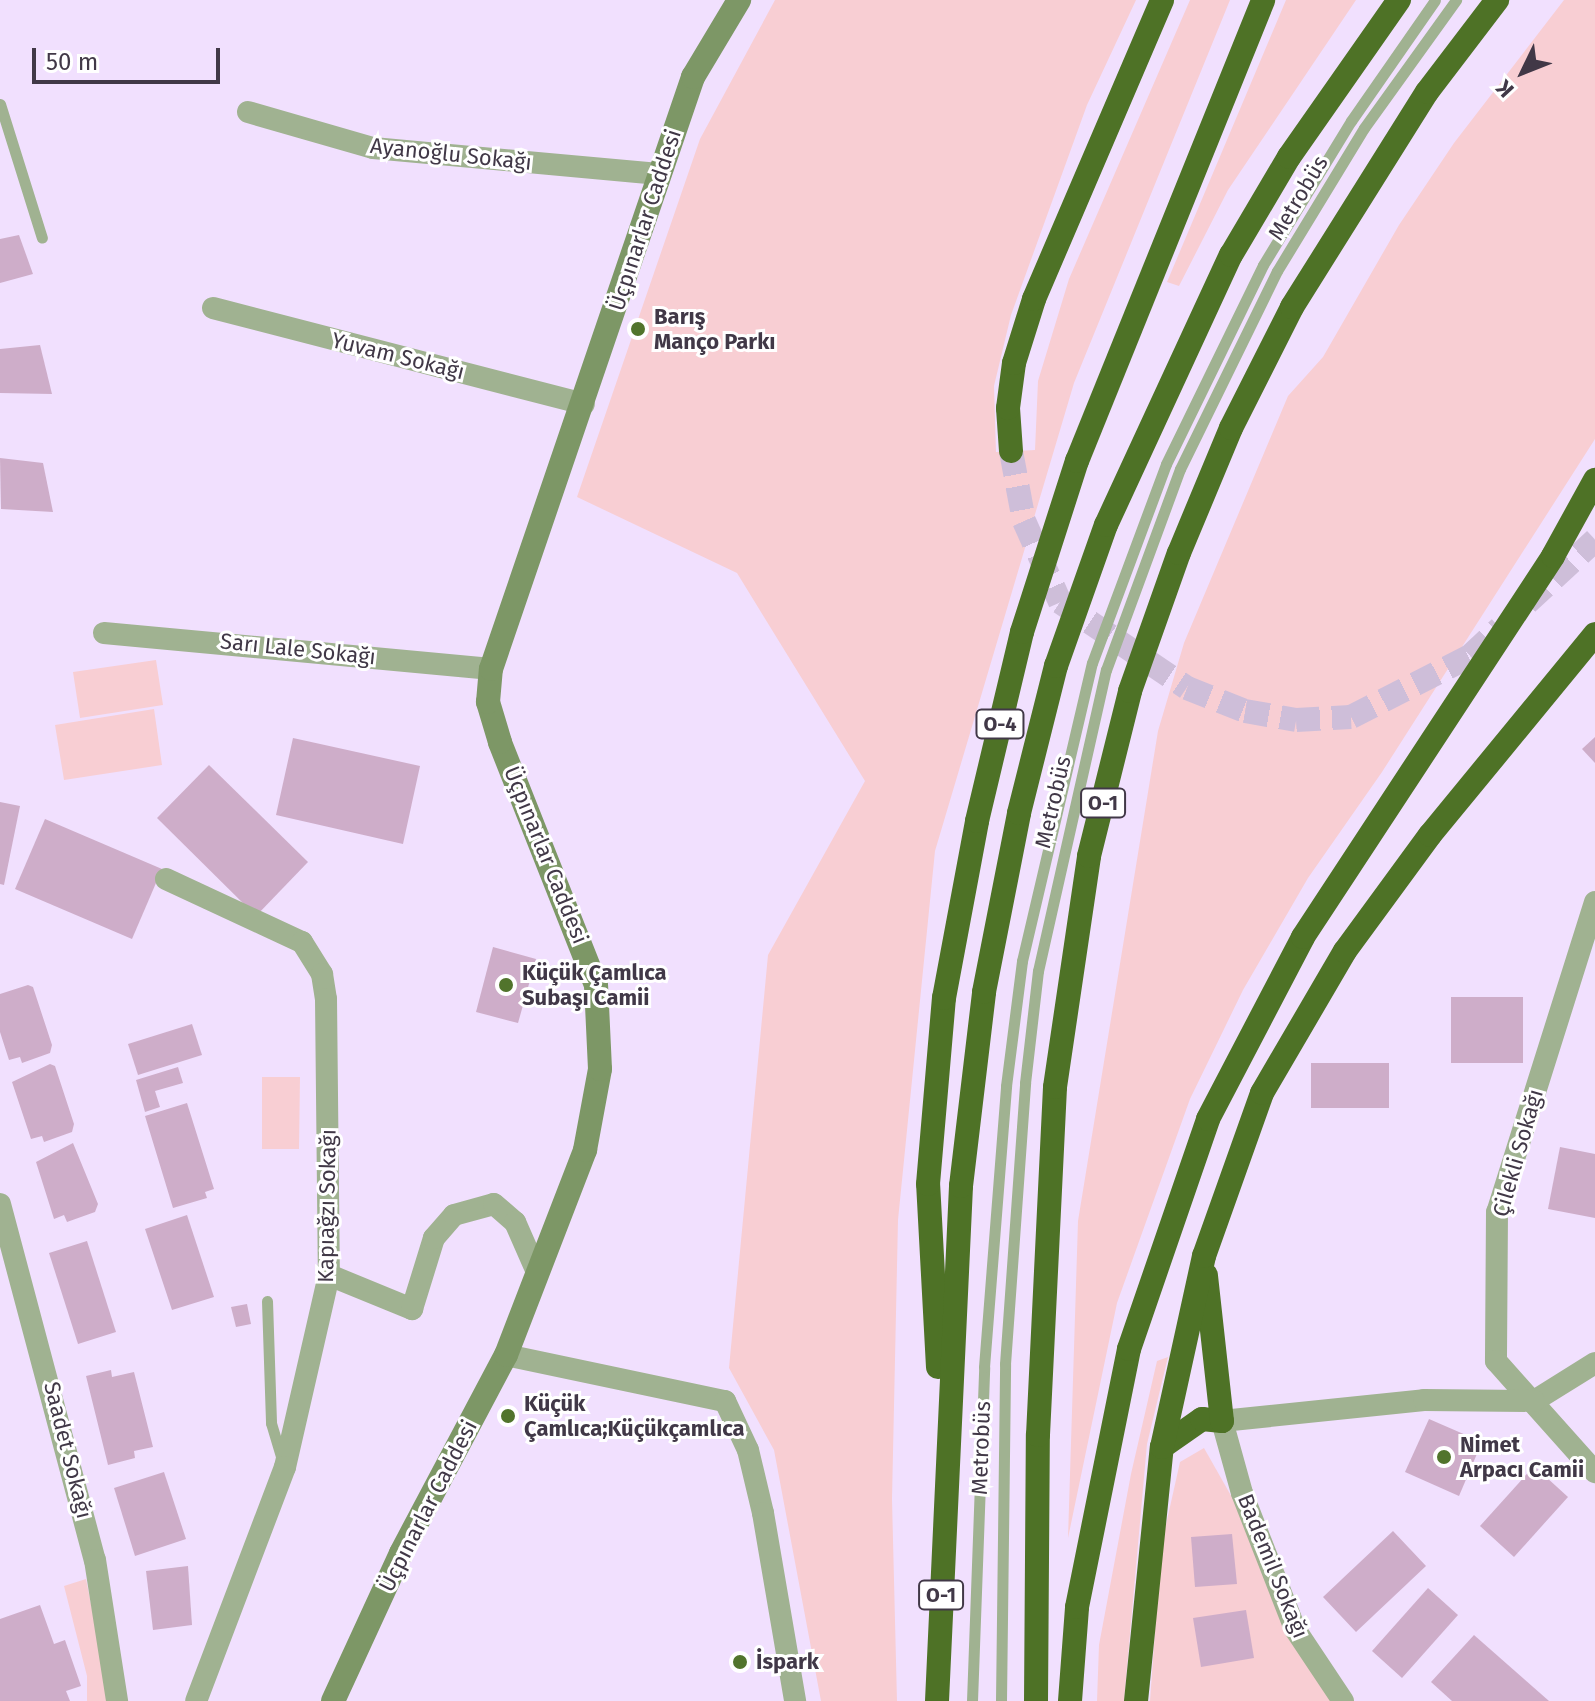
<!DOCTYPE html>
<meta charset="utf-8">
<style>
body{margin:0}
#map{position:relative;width:1595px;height:1701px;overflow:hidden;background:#f1e0fe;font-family:"Fira Sans",sans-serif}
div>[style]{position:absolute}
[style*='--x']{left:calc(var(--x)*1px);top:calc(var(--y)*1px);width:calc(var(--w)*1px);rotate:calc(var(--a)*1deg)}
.green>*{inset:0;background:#f8ced3}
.building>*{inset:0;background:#ceadc9}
.highway-tunnel>*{height:24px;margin-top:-12px;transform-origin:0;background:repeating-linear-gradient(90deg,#cebed9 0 24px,transparent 0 36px)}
.lane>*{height:11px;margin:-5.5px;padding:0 5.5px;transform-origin:5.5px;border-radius:5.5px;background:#a0b291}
.street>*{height:22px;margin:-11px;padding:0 11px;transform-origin:11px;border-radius:11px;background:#a0b291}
.secondary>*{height:24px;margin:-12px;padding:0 12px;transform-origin:12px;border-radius:12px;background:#7d9766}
.highway>*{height:24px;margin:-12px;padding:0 12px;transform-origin:12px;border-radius:12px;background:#4e7226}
.dots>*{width:22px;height:22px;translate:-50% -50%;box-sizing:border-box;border:4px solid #fff;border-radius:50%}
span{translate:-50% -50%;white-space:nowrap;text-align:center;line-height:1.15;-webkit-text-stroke:6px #fff;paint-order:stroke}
.shield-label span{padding:2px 6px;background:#fff;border:2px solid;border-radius:6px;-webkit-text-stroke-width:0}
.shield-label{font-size:20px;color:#413847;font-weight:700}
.street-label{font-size:22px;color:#413847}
.poi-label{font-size:22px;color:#413847;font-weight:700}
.left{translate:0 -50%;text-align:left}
.north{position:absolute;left:1483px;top:32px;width:80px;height:80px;-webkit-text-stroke:6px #fff;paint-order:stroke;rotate:227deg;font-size:22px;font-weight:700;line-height:32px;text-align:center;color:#413847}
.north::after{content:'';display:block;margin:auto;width:28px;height:36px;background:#413847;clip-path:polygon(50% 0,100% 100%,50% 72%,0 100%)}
.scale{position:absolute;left:32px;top:48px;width:188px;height:36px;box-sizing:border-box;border:4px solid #413847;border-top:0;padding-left:10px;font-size:24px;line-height:28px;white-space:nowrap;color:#413847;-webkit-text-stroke:6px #fff;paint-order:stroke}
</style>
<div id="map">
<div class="green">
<div style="clip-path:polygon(775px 0,1136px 0,1087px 105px,1011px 315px,994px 386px,996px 452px,1035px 450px,1038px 381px,1069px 279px,1190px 0,1230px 0,1074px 383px,935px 851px,898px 1220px,892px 1499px,897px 1701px,821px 1701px,774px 1450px,729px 1368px,768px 955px,865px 781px,737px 573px,577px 497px,700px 139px)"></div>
<div style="clip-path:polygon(1286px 0,1356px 0,1228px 190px,1179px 286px,1167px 282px)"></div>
<div style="clip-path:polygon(1564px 0,1595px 0,1595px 439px,1382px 772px,1308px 878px,1243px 990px,1190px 1099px,1117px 1303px,1068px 1538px,1078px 1221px,1158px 731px,1184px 643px,1288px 396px,1323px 357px,1399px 225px,1454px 143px)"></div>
<div style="clip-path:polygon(156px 660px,163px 705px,80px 718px,73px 672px)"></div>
<div style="clip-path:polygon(154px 709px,162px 765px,64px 780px,55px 725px)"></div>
<div style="clip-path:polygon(262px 1077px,300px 1077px,299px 1149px,262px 1149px)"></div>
<div style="clip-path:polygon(1168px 1357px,1147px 1444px,1124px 1701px,1097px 1701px,1099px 1645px,1131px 1474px,1157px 1361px)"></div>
<div style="clip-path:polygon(1204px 1448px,1335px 1679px,1332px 1701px,1150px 1701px,1161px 1547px,1180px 1462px)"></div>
<div style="clip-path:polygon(86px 1579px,101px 1654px,107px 1701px,87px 1701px,87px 1676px,64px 1586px)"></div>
</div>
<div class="building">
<div style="clip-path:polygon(19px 235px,33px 274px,0 283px,0 239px)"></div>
<div style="clip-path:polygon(40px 345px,52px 394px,0 393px,0 349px)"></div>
<div style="clip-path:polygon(0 458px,43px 463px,53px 512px,1px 509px)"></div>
<div style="clip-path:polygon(1595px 737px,1595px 763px,1582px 749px)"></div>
<div style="clip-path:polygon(293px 738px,420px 766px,403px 844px,276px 815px)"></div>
<div style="clip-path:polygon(209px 765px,308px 862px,256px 916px,157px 818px)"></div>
<div style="clip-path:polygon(0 802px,20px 806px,4px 885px,0 884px)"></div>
<div style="clip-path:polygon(45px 819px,162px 869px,132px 939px,15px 889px)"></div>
<div style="clip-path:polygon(493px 947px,536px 959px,518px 1023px,476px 1012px)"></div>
<div style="clip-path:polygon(28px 985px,33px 987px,52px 1045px,50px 1053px,22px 1063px,20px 1057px,9px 1060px,0 1032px,0 994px)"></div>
<div style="clip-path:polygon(1451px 997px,1523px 997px,1523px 1063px,1451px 1063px)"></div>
<div style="clip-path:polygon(192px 1024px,202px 1055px,138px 1075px,128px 1044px)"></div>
<div style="clip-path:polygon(1311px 1063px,1389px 1063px,1389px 1108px,1311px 1108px)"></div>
<div style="clip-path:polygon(50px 1064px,55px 1066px,74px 1124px,72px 1132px,44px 1142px,42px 1136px,31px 1139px,12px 1082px)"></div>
<div style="clip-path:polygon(178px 1067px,183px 1083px,155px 1091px,160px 1107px,145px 1112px,136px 1080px)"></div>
<div style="clip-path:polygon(187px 1103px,214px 1189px,205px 1192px,207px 1198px,173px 1208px,145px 1116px)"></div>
<div style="clip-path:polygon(73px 1143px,98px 1204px,95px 1212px,67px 1222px,64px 1215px,54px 1219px,36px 1162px)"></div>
<div style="clip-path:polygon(1560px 1147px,1595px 1154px,1595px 1218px,1548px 1209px)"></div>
<div style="clip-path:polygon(187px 1215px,214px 1297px,172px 1310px,145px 1229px)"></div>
<div style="clip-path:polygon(87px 1241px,116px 1332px,78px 1344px,49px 1253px)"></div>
<div style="clip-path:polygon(247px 1304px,251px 1324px,236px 1327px,231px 1307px)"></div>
<div style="clip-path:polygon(111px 1370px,112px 1377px,134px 1372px,153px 1447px,134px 1451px,135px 1458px,108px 1465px,86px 1376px)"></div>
<div style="clip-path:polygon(1429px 1419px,1482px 1442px,1459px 1496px,1405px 1472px)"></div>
<div style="clip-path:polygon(1534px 1466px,1568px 1497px,1514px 1557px,1480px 1526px)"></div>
<div style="clip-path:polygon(164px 1472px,186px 1539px,135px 1556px,114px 1488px)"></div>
<div style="clip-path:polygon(1393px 1531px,1426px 1566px,1356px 1632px,1323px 1597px)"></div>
<div style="clip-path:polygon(1232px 1534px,1237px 1584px,1195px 1587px,1191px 1537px)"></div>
<div style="clip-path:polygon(188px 1566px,192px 1625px,153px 1630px,146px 1571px)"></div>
<div style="clip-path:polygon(1428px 1588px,1458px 1615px,1402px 1678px,1372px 1651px)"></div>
<div style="clip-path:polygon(40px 1605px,54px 1644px,65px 1640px,81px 1686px,66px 1691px,70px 1701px,0 1701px,0 1619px)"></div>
<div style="clip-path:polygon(1246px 1610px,1254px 1658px,1201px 1667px,1193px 1618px)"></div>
<div style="clip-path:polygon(1474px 1635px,1549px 1701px,1452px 1701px,1431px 1682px)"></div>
</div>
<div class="highway-tunnel">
<div style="--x:1011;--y:451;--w:71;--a:79.5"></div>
<div style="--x:1024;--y:521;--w:89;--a:66"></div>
<div style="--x:1060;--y:602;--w:153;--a:34.1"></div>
<div style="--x:1187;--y:688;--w:62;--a:21.6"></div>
<div style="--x:1245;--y:711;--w:52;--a:10"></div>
<div style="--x:1296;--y:720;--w:55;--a:-3.1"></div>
<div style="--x:1351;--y:717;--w:134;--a:-27.1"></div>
<div style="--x:1470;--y:656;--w:41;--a:-43"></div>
<div style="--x:1527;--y:603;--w:93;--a:-42.8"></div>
</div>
<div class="lane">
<div style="--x:0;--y:104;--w:140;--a:72.6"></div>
<div style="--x:267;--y:1301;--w:122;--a:88.1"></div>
<div style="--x:271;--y:1423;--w:42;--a:73.3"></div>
<div style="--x:972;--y:1701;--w:334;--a:-87.9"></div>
<div style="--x:984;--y:1367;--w:282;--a:-85.5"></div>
<div style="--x:1006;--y:1086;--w:126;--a:-82.7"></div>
<div style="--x:1022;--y:961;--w:306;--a:-76.8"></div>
<div style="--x:1092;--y:663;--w:212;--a:-69.6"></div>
<div style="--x:1166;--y:464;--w:221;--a:-64"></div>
<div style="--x:1263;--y:265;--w:169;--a:-58.6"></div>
<div style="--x:1351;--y:121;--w:147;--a:-55.2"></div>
<div style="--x:1001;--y:1701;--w:337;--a:-89.3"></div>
<div style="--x:1005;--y:1364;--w:282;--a:-85.9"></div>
<div style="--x:1025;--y:1083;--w:113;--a:-83.4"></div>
<div style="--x:1038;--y:971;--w:309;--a:-77.3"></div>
<div style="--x:1106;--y:670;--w:214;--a:-69.8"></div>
<div style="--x:1180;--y:469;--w:220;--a:-63.9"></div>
<div style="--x:1277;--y:271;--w:167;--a:-58.7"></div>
<div style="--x:1364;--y:128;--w:158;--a:-54.3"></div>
</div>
<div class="street">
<div style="--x:248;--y:112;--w:130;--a:16.1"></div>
<div style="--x:373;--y:148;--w:287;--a:5.2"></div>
<div style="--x:213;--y:308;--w:383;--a:14.5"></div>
<div style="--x:104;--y:633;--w:389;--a:5.3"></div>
<div style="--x:166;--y:879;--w:150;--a:24.9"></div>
<div style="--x:302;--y:942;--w:38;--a:58"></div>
<div style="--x:322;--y:974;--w:25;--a:81"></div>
<div style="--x:326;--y:999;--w:276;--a:89.4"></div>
<div style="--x:329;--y:1275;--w:197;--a:102.9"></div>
<div style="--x:285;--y:1467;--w:250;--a:110.8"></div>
<div style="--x:1595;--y:902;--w:325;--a:107.5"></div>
<div style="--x:1497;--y:1212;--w:149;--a:90.4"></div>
<div style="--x:1496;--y:1361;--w:149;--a:48.3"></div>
<div style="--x:0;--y:1204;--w:368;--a:75.1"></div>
<div style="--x:95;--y:1560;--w:143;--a:81.1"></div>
<div style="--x:329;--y:1275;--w:90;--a:22.3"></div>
<div style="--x:412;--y:1309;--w:74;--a:-72.8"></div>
<div style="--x:434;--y:1238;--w:30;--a:-49"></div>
<div style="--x:454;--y:1215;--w:41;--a:-15.4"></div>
<div style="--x:494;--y:1204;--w:28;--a:41"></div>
<div style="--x:515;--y:1222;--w:55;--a:66.3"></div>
<div style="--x:506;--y:1355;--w:224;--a:11.9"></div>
<div style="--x:725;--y:1401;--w:54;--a:64.9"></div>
<div style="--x:748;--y:1450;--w:65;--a:76.6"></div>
<div style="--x:763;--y:1513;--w:191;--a:80.3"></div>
<div style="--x:1534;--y:1401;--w:72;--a:-31.9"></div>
<div style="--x:1343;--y:1701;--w:87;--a:-123.7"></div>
<div style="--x:1295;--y:1629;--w:146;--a:-111.3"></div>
<div style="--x:1242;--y:1493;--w:75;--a:-105.5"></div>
<div style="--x:1222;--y:1421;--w:203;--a:-5.9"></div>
<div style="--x:1424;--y:1400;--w:110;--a:0.5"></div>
</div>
<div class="secondary">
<div style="--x:333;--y:1701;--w:163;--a:-65.3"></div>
<div style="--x:401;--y:1553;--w:224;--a:-62.1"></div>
<div style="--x:506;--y:1355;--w:220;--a:-68.9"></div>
<div style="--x:585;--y:1150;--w:82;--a:-79.5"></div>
<div style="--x:600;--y:1069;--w:84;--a:-92.7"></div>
<div style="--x:596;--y:985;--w:261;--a:-111.6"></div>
<div style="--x:500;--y:742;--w:42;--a:-106.7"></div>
<div style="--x:488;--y:702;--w:33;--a:-85"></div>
<div style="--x:491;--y:669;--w:626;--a:-71.16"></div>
<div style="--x:693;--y:77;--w:90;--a:-59.1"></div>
</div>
<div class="highway">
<div style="--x:1011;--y:451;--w:43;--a:-94"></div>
<div style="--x:1008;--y:408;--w:45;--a:-82.4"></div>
<div style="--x:1014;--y:363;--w:67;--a:-72.6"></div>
<div style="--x:1034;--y:299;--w:325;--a:-66.8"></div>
<div style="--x:938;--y:1367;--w:183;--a:-93.1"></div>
<div style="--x:928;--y:1184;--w:187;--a:-85.1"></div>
<div style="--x:944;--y:998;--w:180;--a:-79.4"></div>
<div style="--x:977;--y:821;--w:194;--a:-76.6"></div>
<div style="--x:1022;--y:632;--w:180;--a:-72.2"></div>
<div style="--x:1077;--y:461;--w:497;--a:-68"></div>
<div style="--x:1162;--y:1447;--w:49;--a:-35"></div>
<div style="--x:1202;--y:1419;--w:20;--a:6"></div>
<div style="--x:1222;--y:1421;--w:147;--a:-96.3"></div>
<div style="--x:937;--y:1701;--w:516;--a:-87.33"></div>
<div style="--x:961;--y:1186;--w:195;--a:-83.2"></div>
<div style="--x:984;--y:992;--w:182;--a:-78.9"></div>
<div style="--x:1019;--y:813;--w:152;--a:-75.9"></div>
<div style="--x:1056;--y:666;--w:150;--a:-70.5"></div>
<div style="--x:1106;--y:525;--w:298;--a:-65.2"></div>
<div style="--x:1231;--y:255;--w:114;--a:-59.4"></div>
<div style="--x:1289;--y:157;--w:192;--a:-55"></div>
<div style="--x:1036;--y:1701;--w:266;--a:-89.6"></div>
<div style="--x:1038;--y:1435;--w:348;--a:-87.2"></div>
<div style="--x:1055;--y:1087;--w:233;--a:-81.6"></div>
<div style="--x:1089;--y:856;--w:170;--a:-76"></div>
<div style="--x:1130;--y:691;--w:146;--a:-70.5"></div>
<div style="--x:1179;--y:553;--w:135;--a:-67.4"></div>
<div style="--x:1231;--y:428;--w:136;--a:-63.2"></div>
<div style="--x:1292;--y:307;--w:254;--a:-57.9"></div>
<div style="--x:1427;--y:92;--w:116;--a:-52.7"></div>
<div style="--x:1070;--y:1701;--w:94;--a:-85.7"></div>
<div style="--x:1077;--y:1607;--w:263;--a:-78.6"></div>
<div style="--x:1129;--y:1349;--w:243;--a:-71"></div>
<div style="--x:1208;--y:1119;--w:205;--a:-62.4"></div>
<div style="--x:1303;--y:937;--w:456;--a:-56.7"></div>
<div style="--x:1553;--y:556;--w:87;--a:-61.1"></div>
<div style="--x:1136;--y:1701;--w:255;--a:-84.2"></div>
<div style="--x:1162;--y:1447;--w:196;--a:-77.6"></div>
<div style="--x:1204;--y:1256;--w:173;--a:-70.4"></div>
<div style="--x:1262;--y:1093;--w:164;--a:-59.7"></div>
<div style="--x:1345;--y:951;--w:144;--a:-53.8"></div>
<div style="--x:1430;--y:835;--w:260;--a:-50.6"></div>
</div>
<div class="dots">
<div style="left:638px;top:329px;background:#51742c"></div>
<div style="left:506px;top:985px;background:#51742c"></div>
<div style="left:508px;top:1416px;background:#51742c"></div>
<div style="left:1444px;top:1457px;background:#51742c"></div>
<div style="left:740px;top:1662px;background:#51742c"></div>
</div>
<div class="shield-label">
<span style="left:1000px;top:724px">O-4</span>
<span style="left:1103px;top:803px">O-1</span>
<span style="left:941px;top:1595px">O-1</span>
</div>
<div class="street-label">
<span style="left:451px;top:154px;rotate:6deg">Ayanoğlu Sokağı</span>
<span style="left:1298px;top:198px;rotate:-59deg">Metrobüs</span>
<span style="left:645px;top:220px;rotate:-72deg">Üçpınarlar Caddesi</span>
<span style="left:398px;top:356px;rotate:14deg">Yuvam Sokağı</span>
<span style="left:298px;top:649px;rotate:6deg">Sarı Lale Sokağı</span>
<span style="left:1053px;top:802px;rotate:-77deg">Metrobüs</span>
<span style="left:546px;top:855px;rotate:68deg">Üçpınarlar Caddesi</span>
<span style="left:1518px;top:1153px;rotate:-74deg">Çilekli Sokağı</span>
<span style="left:327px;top:1206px;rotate:-89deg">Kapıağzı Sokağı</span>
<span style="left:981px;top:1448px;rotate:-88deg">Metrobüs</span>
<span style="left:68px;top:1450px;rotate:76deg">Saadet Sokağı</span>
<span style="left:428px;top:1506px;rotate:-63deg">Üçpınarlar Caddesi</span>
<span style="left:1273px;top:1566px;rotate:68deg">Bademil Sokağı</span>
</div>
<div class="poi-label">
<span class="left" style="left:654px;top:329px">Barış<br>Manço Parkı</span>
<span class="left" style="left:522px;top:985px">Küçük Çamlıca<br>Subaşı Camii</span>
<span class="left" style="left:524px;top:1416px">Küçük<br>Çamlıca;Küçükçamlıca</span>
<span class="left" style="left:1460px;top:1457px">Nimet<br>Arpacı Camii</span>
<span class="left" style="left:756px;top:1662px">İspark</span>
</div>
<div class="north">K</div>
<div class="scale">50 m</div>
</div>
